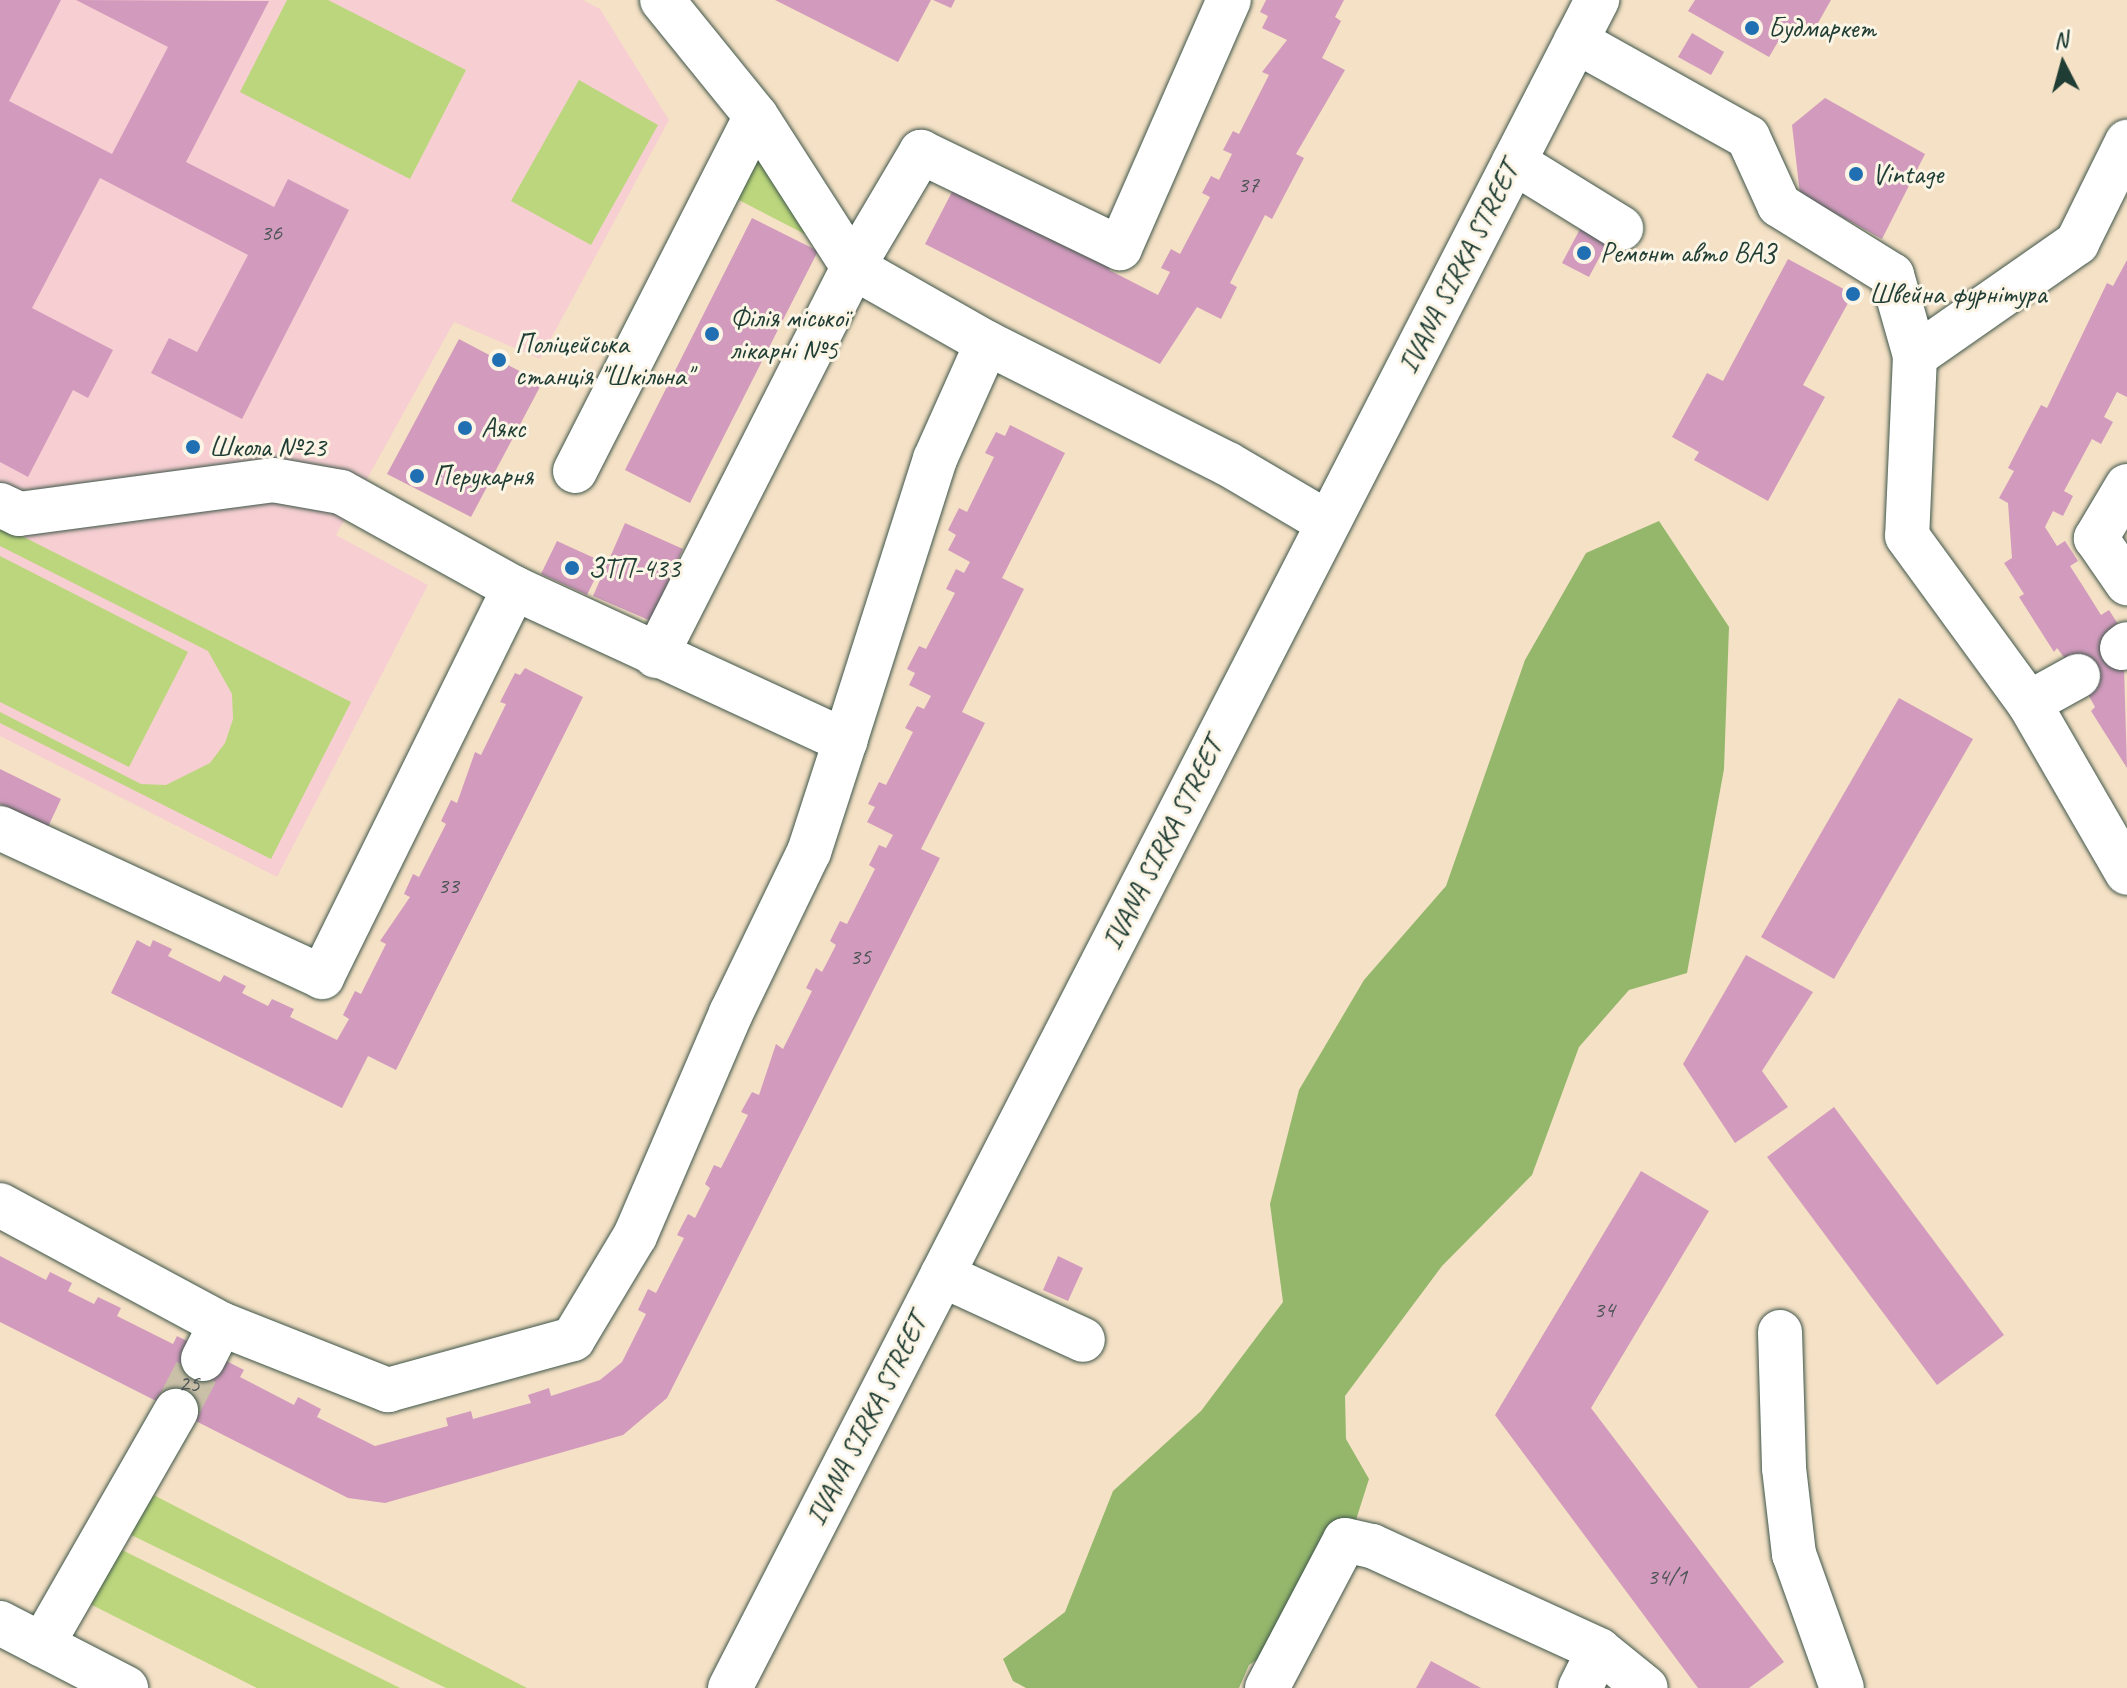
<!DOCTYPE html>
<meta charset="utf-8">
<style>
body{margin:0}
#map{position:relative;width:2127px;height:1688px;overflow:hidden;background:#f5e1c5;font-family:Caveat,sans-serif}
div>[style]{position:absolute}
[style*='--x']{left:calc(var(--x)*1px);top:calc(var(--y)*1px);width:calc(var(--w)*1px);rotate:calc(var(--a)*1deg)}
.built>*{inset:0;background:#f7cfd2}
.green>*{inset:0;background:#bbd67c}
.forest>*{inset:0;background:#94b76c}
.building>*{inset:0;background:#d29bbd}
.minor-tunnel>*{height:44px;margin-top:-22px;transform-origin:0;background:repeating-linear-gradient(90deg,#cac0a8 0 44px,transparent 0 66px)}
.roads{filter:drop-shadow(0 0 2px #3f564a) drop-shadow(0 0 2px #3f564a)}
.minor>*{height:44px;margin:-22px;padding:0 22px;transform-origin:22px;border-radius:22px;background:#fff}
.dots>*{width:22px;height:22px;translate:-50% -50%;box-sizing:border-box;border:4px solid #fcf5e5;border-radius:50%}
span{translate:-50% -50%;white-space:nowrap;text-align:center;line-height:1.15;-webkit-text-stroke:6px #fcf5e5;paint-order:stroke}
.number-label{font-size:24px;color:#4c5456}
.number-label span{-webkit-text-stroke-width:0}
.poi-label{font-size:28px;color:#1f3d34}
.left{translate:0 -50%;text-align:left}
.street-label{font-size:28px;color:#1f3d34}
.north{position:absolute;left:2023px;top:24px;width:80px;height:80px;-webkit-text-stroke:6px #fcf5e5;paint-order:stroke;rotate:354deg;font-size:22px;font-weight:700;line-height:32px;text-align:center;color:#1f3d34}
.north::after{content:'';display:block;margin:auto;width:28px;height:36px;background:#1f3d34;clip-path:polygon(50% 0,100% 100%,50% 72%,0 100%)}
</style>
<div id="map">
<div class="built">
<div style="clip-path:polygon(0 0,583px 0,600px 9px,669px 120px,540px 359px,454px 322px,336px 535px,428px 585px,277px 877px,0 736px)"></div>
</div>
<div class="green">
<div style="clip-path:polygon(287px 0,328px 0,466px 70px,410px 179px,240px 92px)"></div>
<div style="clip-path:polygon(579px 80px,658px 125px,591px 245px,511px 201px)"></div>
<div style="clip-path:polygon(763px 144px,818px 241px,737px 199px)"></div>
<div style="clip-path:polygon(0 525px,351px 702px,271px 859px,0 723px,0 712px,141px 784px,166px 785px,210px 763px,225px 743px,233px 719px,232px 694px,208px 651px,0 546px)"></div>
<div style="clip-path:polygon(0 556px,188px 652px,129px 767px,0 702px)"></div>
<div style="clip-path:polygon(142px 1489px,527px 1688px,446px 1688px,121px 1530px)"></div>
<div style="clip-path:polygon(110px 1544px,400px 1688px,257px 1688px,82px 1600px)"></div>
</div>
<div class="forest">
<div style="clip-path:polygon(1659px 521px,1729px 627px,1724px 769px,1687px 973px,1629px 990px,1579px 1047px,1532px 1175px,1442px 1266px,1345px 1396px,1346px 1439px,1369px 1479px,1334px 1589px,1296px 1634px,1249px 1665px,1239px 1688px,1026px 1688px,1013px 1681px,1003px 1659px,1065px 1612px,1113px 1491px,1201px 1411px,1283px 1302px,1270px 1204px,1299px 1090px,1364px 980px,1446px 886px,1525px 660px,1586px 553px)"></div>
</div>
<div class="building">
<div style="clip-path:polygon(0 0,61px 0,9px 101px,112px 154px,168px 47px,76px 0,269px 1px,186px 162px,274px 207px,288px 179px,349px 210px,242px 419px,151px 373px,169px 338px,197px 352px,248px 255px,100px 178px,32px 308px,113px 350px,88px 398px,73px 390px,28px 477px,0 462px)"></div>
<div style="clip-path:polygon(775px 0,931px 0,898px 62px)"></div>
<div style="clip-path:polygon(933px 0,955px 0,951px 8px)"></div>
<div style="clip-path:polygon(1266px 0,1344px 0,1335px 17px,1341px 21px,1322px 58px,1345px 70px,1296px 154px,1304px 158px,1272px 219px,1265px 215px,1230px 283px,1237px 287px,1221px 319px,1197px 307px,1160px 364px,925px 244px,953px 190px,1044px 236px,1048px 228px,1067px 238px,1063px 245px,1112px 265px,1109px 270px,1158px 295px,1170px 272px,1161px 268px,1171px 249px,1180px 254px,1210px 197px,1202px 193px,1211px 176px,1219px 180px,1232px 154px,1223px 150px,1233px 131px,1239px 134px,1269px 75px,1262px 72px,1287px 40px,1262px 28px,1268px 16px,1260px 12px)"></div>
<div style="clip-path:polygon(1695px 0,1831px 0,1810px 37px,1788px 25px,1769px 57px,1688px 11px)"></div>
<div style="clip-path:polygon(1692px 33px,1724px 52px,1711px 75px,1678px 57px)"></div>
<div style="clip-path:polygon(1825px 98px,1925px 154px,1882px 239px,1800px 194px,1792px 125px)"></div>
<div style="clip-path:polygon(752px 218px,818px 251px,690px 503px,625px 470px)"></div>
<div style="clip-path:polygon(1580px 229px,1607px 243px,1589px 277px,1562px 263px)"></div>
<div style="clip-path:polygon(1788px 259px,1853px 294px,1803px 385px,1825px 397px,1768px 501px,1694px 460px,1699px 452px,1672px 437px,1707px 373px,1723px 381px)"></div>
<div style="clip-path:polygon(2127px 260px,2127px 397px,2117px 392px,2104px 417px,2113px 422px,2101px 444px,2092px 439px,2064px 491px,2073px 496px,2063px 516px,2053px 511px,2045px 527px,2057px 546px,2065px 541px,2078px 561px,2070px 566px,2086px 591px,2101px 615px,2109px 610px,2123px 632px,2127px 768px,2091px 711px,2095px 707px,2078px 676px,2057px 648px,2054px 652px,2019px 597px,2024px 594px,2004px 563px,2012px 558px,2008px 503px,1999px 498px,2014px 471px,2008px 468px,2041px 405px,2047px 408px,2107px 283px,2113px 286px)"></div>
<div style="clip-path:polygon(459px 339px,542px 383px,471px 517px,387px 474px)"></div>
<div style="clip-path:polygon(1010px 425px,1065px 453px,1002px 578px,1024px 589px,962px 712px,985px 723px,921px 849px,940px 858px,667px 1398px,623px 1435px,385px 1503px,348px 1498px,0 1322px,0 1256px,46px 1280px,50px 1272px,72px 1283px,68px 1291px,94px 1304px,98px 1297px,121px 1308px,117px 1316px,173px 1344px,177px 1336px,197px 1346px,244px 1370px,240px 1377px,294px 1405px,298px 1397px,321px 1409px,317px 1417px,375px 1446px,448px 1426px,446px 1418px,471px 1411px,473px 1419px,531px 1403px,528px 1395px,549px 1388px,551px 1396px,600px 1380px,622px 1362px,646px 1314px,638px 1310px,648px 1289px,656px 1293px,684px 1238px,677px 1235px,688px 1214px,695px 1218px,710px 1188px,705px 1184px,714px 1165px,721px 1168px,748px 1115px,741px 1112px,752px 1092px,759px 1095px,776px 1044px,783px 1049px,812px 991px,806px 988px,816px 968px,822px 972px,836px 945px,830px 941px,840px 921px,847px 924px,875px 869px,869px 865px,879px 845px,886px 848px,893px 835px,867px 822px,875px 807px,868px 804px,879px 782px,886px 785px,913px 732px,905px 728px,917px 706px,924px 709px,931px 696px,909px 685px,915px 673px,907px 669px,919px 646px,926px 649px,955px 593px,946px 589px,956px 569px,964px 573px,970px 562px,948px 550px,956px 535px,948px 530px,959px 508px,967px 512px,994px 457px,985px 453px,996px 432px,1005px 436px)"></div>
<div style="clip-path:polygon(625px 523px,683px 549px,651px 621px,593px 596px)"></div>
<div style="clip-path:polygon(557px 541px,603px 562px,587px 595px,541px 574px)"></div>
<div style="clip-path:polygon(525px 668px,583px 697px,396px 1070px,368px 1056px,342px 1108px,111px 993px,137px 940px,150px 947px,153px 940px,172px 949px,168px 956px,220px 982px,224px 975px,246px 986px,242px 993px,268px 1006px,272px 999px,294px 1009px,290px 1017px,337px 1040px,349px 1019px,343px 1015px,355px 991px,361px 994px,386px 944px,380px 941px,410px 897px,404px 894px,413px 874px,419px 877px,446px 824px,441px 821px,451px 800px,457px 803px,475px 752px,481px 755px,506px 704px,500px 702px,515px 673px,520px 675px)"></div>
<div style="clip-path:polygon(1899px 698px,1973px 739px,1834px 979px,1761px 937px)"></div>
<div style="clip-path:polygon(0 769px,61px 799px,48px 827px,0 804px)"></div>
<div style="clip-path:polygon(1746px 955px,1813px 992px,1762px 1071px,1788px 1107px,1735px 1143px,1683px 1064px)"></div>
<div style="clip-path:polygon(1834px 1107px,2004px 1335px,1937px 1385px,1767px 1157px)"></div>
<div style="clip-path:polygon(1641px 1171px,1709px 1211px,1591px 1408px,1784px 1662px,1749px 1688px,1698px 1688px,1495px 1415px)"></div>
<div style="clip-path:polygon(1058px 1256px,1083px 1268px,1068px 1301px,1043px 1290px)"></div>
<div style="clip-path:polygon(1431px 1661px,1481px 1688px,1416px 1688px)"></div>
</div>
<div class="minor-tunnel">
<div style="--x:176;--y:1411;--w:59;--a:-62.6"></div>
</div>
<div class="roads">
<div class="minor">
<div style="--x:662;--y:0;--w:149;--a:51"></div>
<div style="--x:756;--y:116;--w:179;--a:57.3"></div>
<div style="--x:853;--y:267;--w:154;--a:29.6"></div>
<div style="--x:987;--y:343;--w:270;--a:26.7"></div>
<div style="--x:1228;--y:464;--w:116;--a:30.5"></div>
<div style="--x:1576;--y:41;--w:197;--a:29.2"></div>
<div style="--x:1748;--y:137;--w:75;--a:65.5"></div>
<div style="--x:1779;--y:205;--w:133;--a:31.8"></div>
<div style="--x:1892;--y:275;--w:84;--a:74.1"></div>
<div style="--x:1915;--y:356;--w:180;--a:92.5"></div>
<div style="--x:1907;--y:536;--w:207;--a:53.9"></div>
<div style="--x:2029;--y:703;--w:196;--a:60"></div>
<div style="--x:1514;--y:162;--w:126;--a:31.7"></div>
<div style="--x:1915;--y:356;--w:198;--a:-34.9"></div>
<div style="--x:2077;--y:243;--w:113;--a:-63.7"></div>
<div style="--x:575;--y:471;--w:398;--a:-63"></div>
<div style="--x:2127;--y:486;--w:61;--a:120.8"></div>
<div style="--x:2096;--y:538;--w:55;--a:55.4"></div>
<div style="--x:0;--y:505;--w:21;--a:25"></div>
<div style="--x:19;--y:514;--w:256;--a:-7.6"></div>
<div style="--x:273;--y:480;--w:69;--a:10"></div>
<div style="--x:341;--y:492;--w:198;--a:29"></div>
<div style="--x:514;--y:588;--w:365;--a:24.8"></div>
<div style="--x:845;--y:741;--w:296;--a:-72.3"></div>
<div style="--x:935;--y:459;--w:127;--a:-65.9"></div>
<div style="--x:2122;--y:648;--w:6;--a:-39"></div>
<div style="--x:656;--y:656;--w:436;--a:-63.1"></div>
<div style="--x:853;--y:267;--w:134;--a:-59.4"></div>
<div style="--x:921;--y:152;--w:221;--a:25.8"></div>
<div style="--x:1120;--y:248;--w:271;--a:-66.3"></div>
<div style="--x:2029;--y:703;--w:56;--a:-28.9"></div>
<div style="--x:0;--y:828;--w:355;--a:24.8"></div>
<div style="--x:322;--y:977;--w:434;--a:-63.7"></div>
<div style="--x:0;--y:1205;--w:251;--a:28.3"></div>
<div style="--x:221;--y:1324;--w:180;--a:21.6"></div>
<div style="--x:388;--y:1390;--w:192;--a:-15.4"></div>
<div style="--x:573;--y:1339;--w:120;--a:-59"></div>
<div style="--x:635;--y:1236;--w:243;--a:-66.7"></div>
<div style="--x:731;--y:1013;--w:179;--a:-64.2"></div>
<div style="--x:809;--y:852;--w:117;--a:-72"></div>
<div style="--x:942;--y:1275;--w:155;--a:24.7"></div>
<div style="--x:1780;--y:1332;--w:136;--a:88.3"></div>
<div style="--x:1784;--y:1468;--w:87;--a:83.4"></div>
<div style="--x:1794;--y:1554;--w:142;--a:70.3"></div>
<div style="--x:203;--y:1359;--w:39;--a:-63"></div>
<div style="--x:0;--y:1623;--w:142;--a:27.3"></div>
<div style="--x:42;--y:1645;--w:270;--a:-60.2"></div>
<div style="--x:730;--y:1688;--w:1898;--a:-62.81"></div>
<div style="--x:1267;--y:1688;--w:167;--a:-62.2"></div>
<div style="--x:1345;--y:1540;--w:28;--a:13"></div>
<div style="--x:1372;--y:1546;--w:250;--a:24.6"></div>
<div style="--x:1599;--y:1650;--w:60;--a:39"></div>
<div style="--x:1580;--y:1688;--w:42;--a:-63.4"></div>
</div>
</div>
<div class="dots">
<div style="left:1752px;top:28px;background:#1f6fb2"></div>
<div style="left:1856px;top:174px;background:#1f6fb2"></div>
<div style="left:1584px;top:253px;background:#1f6fb2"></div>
<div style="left:1853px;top:294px;background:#1f6fb2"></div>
<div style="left:712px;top:334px;background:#1f6fb2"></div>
<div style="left:499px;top:360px;background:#1f6fb2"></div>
<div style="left:465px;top:428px;background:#1f6fb2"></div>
<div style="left:193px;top:447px;background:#1f6fb2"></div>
<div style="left:417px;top:476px;background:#1f6fb2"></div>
<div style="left:572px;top:568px;background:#1f6fb2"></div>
</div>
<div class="number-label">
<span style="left:1248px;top:185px">37</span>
<span style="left:271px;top:233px">36</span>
<span style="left:448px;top:886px">33</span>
<span style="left:860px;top:957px">35</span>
<span style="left:1604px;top:1310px">34</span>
<span style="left:189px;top:1384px">25</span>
<span style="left:1667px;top:1577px">34/1</span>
</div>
<div class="poi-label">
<span class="left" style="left:1768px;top:28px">Будмаркет</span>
<span class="left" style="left:1872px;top:174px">Vintage</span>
<span class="left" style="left:1600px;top:253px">Ремонт авто ВАЗ</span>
<span class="left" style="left:1869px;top:294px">Швейна фурнітура</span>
<span class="left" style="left:730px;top:334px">Філія міської<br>лікарні №5</span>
<span class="left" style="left:515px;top:360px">Поліцейська<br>станція "Шкільна"</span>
<span class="left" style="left:481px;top:428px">Аякс</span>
<span class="left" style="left:209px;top:447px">Школа №23</span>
<span class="left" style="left:433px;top:476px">Перукарня</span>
<span class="left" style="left:588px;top:568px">ЗТП-433</span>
</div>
<div class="street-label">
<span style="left:1459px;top:268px;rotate:-63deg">IVANA SIRKA STREET</span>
<span style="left:1163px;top:844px;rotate:-63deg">IVANA SIRKA STREET</span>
<span style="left:867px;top:1420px;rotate:-63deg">IVANA SIRKA STREET</span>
</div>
<div class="north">N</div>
</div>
